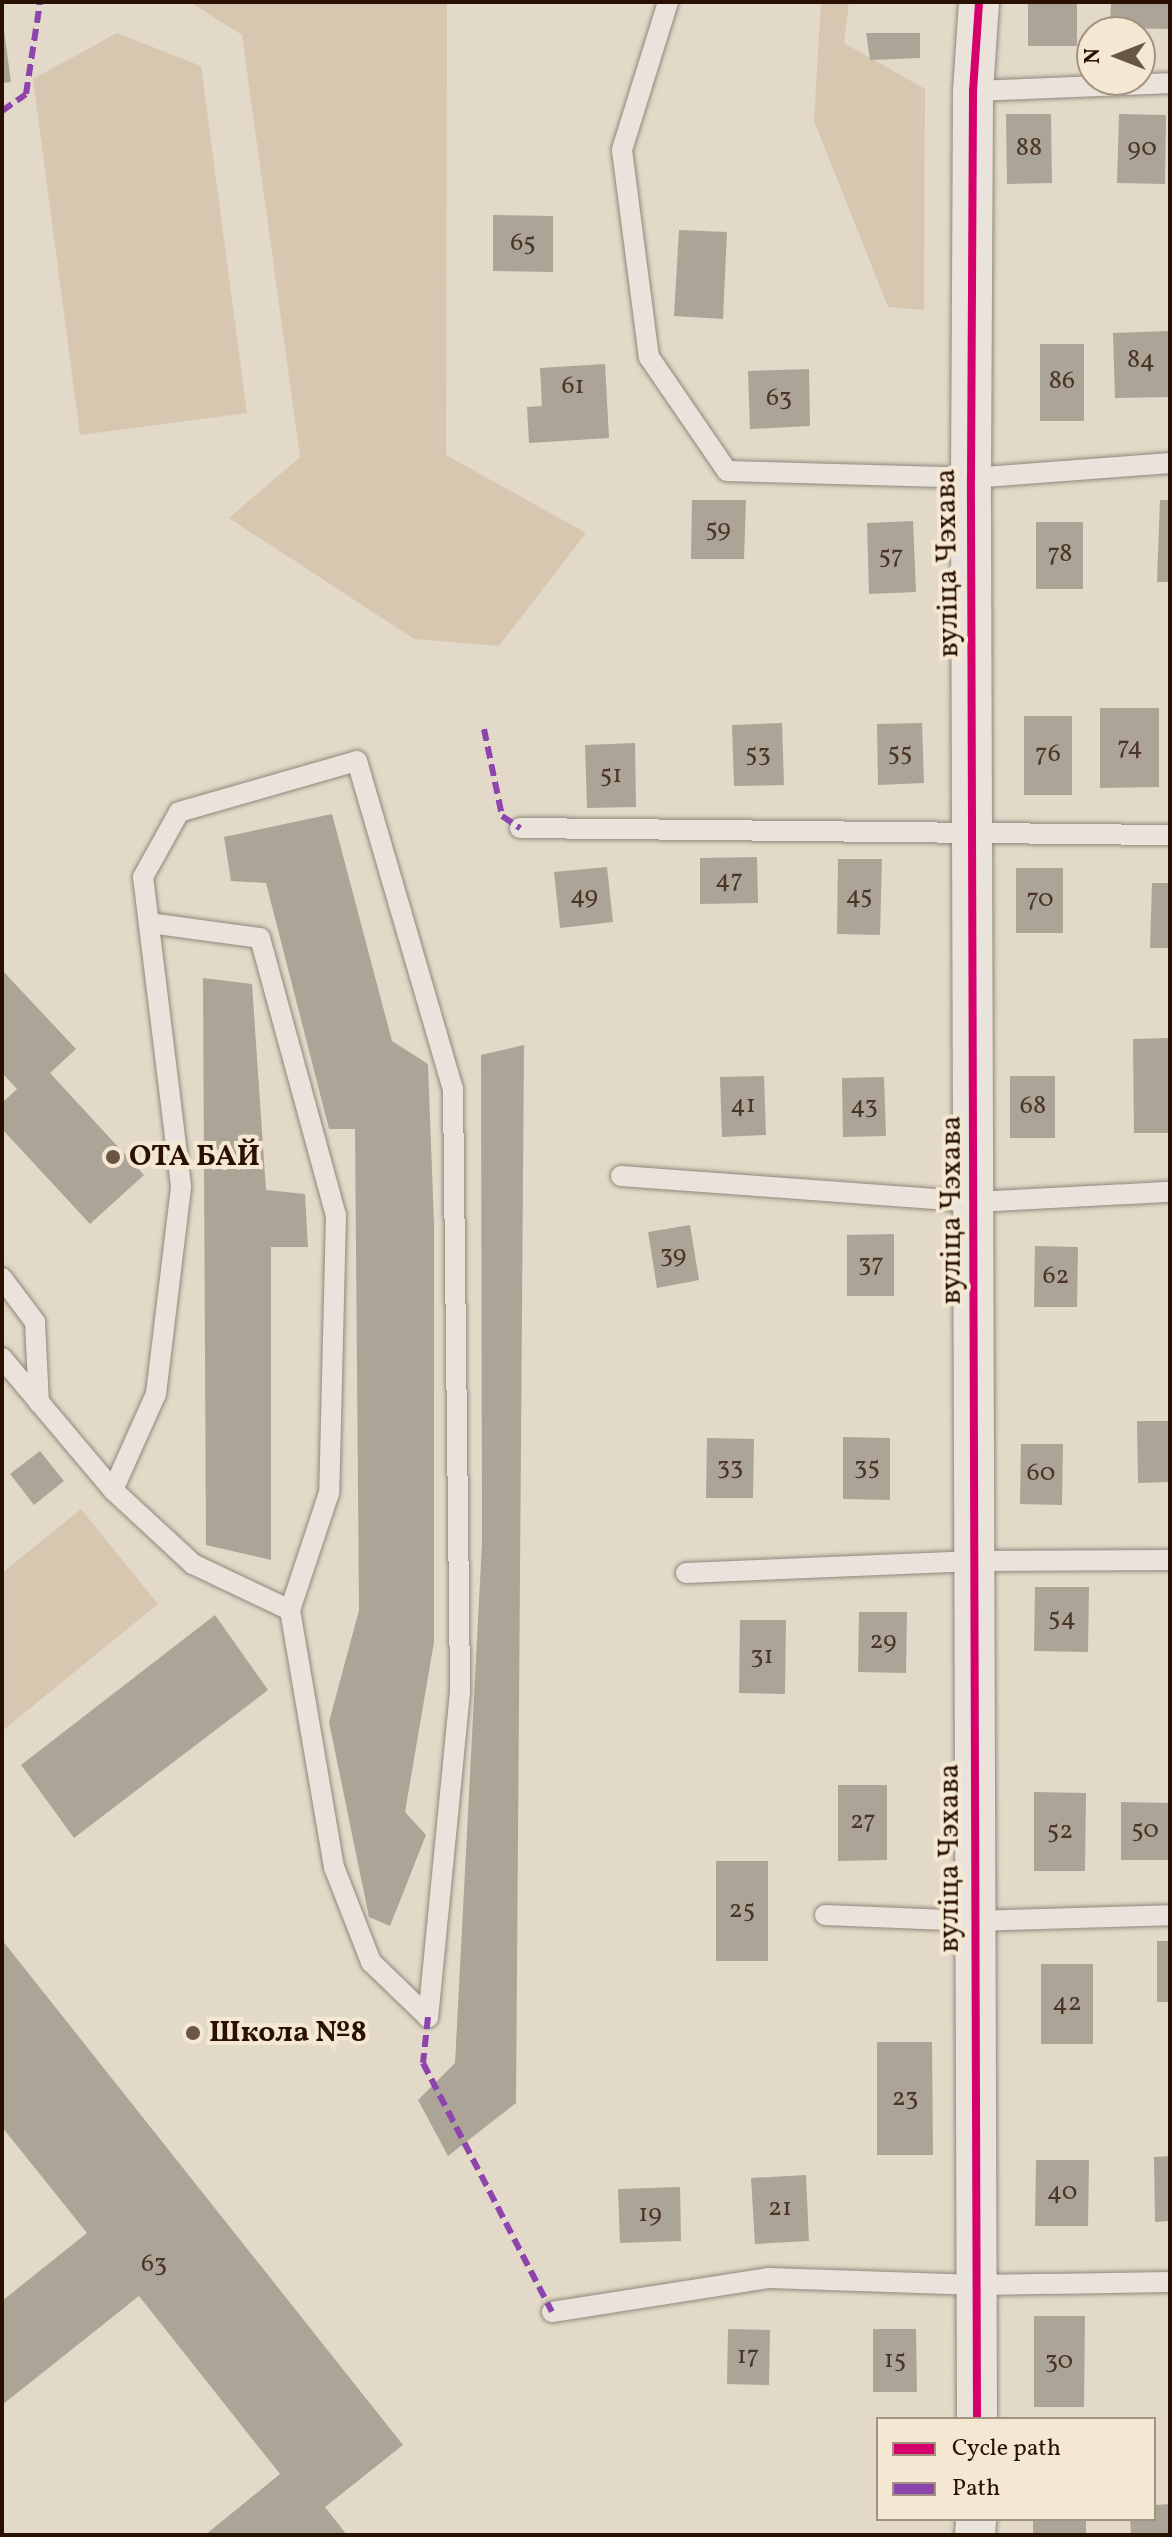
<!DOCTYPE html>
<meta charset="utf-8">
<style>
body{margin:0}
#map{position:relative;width:1172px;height:2537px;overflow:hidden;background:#e3d9c8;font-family:Vollkorn,serif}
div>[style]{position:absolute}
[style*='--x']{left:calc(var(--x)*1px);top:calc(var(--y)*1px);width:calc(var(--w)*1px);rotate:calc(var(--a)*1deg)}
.green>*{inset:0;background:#d7c7b0}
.building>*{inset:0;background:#ada498}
.roads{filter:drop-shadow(0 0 2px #90877c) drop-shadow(0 0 2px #90877c)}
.service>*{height:20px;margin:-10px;padding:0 10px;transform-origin:10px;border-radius:10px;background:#e9e3db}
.minor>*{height:40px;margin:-20px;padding:0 20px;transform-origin:20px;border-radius:20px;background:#e9e3db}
.quiet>*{height:6px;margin-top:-3px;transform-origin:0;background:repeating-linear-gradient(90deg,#8e44ad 0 12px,transparent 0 18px)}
.cycleway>*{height:8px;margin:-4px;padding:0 4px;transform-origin:4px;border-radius:4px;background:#d6006c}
.dots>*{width:22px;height:22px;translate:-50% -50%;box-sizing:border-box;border:4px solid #f5e8d3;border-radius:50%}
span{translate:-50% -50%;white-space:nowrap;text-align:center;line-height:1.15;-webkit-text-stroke:8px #f5e8d3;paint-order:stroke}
.number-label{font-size:26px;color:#4a3526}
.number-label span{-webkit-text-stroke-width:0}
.street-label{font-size:30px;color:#291000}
.poi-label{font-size:30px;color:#291000;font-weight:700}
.left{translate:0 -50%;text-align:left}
.frame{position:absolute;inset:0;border:4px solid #291000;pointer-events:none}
.legend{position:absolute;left:876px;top:2417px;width:280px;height:104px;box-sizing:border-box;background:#f5e8d3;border:2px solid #a3927f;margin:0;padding:10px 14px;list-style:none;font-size:24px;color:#291000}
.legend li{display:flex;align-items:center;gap:16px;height:40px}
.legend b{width:40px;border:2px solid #a3927f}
.north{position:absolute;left:1076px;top:16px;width:80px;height:80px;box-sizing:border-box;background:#f5e8d3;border:2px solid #a3927f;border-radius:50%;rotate:270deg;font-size:22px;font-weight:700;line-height:32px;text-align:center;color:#291000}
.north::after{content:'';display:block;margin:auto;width:28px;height:36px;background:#6a5646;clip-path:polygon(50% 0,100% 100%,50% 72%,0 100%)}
</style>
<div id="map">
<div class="green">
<div style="clip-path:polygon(190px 2px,447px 2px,446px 455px,586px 533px,499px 646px,414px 639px,229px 518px,300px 457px,242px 35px)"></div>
<div style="clip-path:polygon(821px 2px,849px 2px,844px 43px,925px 89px,924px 310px,888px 307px,814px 121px)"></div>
<div style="clip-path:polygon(117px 33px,201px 66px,247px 413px,80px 435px,33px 79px)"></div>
<div style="clip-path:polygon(81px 1509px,158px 1604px,2px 1731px,2px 1573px)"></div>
</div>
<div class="building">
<div style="clip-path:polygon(1028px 2px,1077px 2px,1077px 46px,1028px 46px)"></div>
<div style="clip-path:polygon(1111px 2px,1170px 2px,1170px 29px,1110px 28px)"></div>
<div style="clip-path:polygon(2px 16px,11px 82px,2px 83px)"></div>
<div style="clip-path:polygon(866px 33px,920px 33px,920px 58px,870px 60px)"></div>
<div style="clip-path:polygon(1006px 114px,1051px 114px,1052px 183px,1007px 184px)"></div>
<div style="clip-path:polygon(1119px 114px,1166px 115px,1165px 184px,1117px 183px)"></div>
<div style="clip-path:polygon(493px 215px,553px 216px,553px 272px,493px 271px)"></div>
<div style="clip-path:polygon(679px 230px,727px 232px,723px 319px,674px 316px)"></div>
<div style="clip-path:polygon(1168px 331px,1170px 397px,1115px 398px,1113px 333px)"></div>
<div style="clip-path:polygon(1040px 344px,1084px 344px,1084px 421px,1040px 421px)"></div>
<div style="clip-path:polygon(605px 364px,609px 438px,529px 443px,527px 407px,542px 406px,540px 368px)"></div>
<div style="clip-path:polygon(809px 369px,810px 426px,750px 429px,748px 371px)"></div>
<div style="clip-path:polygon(692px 500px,746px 500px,744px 559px,691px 559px)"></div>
<div style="clip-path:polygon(1160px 500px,1170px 500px,1170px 582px,1157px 582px)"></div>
<div style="clip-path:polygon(913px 521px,916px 592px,869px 594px,867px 523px)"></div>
<div style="clip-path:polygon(1036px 522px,1083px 522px,1083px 589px,1036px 589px)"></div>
<div style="clip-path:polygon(1100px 708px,1159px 708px,1159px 787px,1100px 788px)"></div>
<div style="clip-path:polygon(1024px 716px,1072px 716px,1072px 795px,1024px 795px)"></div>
<div style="clip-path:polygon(782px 723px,784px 785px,734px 786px,732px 725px)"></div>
<div style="clip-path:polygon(922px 723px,924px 783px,878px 785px,877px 724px)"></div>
<div style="clip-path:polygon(635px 743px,636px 807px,587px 808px,585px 745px)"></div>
<div style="clip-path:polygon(332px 814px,392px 1041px,428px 1064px,434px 1224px,434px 1642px,405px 1812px,426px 1835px,390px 1926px,369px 1917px,329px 1722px,359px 1610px,355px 1129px,329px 1129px,266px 883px,231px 881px,224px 837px)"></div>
<div style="clip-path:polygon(757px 857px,758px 903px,700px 904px,700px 858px)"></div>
<div style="clip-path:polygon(838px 859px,882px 859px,880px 935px,837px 934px)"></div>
<div style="clip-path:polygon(607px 867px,613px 922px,560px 928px,554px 872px)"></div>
<div style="clip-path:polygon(1016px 868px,1063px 868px,1063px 933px,1016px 933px)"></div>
<div style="clip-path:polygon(1152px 883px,1170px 883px,1170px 948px,1150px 948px)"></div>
<div style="clip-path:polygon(2px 970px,76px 1049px,50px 1073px,144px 1175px,90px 1224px,2px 1129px,2px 1103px,17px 1089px,2px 1073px)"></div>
<div style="clip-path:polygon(203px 978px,252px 984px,266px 1190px,305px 1194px,308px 1247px,271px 1247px,271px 1560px,206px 1545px)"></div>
<div style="clip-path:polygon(1170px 1038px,1169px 1133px,1134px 1133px,1133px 1039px)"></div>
<div style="clip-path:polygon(524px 1045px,516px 2103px,448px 2156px,418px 2100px,455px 2063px,482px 1543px,481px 1055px)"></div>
<div style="clip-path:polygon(764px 1076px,766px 1135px,722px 1137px,720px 1077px)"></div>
<div style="clip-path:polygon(1010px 1076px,1055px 1076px,1055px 1138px,1010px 1138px)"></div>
<div style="clip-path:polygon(884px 1077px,886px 1136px,843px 1137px,842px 1078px)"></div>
<div style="clip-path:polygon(690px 1225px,699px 1280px,657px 1288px,648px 1232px)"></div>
<div style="clip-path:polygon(894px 1234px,894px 1296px,847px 1296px,847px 1235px)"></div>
<div style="clip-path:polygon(1035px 1246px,1078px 1247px,1077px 1307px,1034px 1307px)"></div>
<div style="clip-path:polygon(1137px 1421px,1170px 1421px,1170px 1482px,1138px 1483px)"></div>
<div style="clip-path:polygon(843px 1437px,890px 1438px,890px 1500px,843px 1499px)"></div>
<div style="clip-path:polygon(707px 1438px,754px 1439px,753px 1498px,706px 1498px)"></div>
<div style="clip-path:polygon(1021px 1444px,1063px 1444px,1062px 1505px,1020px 1504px)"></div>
<div style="clip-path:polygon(40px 1451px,64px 1481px,34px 1505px,10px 1474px)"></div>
<div style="clip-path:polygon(1035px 1587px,1089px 1587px,1088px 1652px,1034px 1651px)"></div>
<div style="clip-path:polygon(859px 1612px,907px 1612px,906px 1673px,858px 1672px)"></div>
<div style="clip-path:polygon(215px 1615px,268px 1690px,74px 1838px,21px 1765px)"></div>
<div style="clip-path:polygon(740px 1620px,786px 1620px,785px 1694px,739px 1693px)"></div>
<div style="clip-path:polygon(838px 1785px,887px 1785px,887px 1860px,838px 1861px)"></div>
<div style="clip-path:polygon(1034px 1792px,1086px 1793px,1085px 1871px,1034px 1871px)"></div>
<div style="clip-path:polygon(1121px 1802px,1170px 1803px,1170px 1860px,1121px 1860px)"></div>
<div style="clip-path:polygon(716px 1861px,768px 1861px,768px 1961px,716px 1961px)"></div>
<div style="clip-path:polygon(2px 1940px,403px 2445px,325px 2507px,347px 2535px,205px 2535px,280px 2474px,139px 2296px,2px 2405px,2px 2301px,87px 2233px,2px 2127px)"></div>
<div style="clip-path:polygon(1157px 1941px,1170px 1941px,1170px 2002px,1157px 2002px)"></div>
<div style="clip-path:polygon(1041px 1964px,1093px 1964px,1093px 2044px,1041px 2044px)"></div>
<div style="clip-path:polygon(877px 2042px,932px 2042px,933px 2155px,877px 2155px)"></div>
<div style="clip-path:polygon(1170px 2156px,1170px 2221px,1155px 2222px,1154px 2157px)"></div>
<div style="clip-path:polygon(1036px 2160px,1089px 2160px,1088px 2226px,1035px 2226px)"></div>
<div style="clip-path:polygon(806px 2175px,809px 2241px,755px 2244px,751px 2178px)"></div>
<div style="clip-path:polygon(680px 2187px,681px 2241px,620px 2243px,618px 2189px)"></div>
<div style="clip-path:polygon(1034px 2316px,1085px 2316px,1084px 2407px,1034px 2407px)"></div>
<div style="clip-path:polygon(728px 2329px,770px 2330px,769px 2385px,727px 2384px)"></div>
<div style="clip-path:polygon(873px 2329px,916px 2329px,917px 2392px,873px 2392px)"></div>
<div style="clip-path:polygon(1170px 2504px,1170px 2535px,1131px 2535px,1130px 2519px,1154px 2519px,1154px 2505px)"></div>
<div style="clip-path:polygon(1033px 2519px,1086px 2519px,1086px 2535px,1033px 2535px)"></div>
</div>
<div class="roads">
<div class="service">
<div style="--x:668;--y:2;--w:155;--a:107.3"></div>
<div style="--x:622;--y:150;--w:209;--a:82.6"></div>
<div style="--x:649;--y:357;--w:138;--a:55.6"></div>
<div style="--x:727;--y:471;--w:244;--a:1.6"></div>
<div style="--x:971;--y:478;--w:200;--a:-4.3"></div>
<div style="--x:973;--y:91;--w:197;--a:-2.3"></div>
<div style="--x:520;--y:828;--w:650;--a:0.62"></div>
<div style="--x:149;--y:923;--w:112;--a:7.7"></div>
<div style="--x:260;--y:938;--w:287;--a:74.7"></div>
<div style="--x:336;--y:1215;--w:278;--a:91.4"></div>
<div style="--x:329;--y:1493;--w:123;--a:108.4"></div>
<div style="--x:621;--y:1176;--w:356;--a:4.2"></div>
<div style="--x:976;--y:1202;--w:194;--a:-3"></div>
<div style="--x:2;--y:1278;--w:55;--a:53.1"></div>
<div style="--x:35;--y:1322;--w:81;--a:87.2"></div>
<div style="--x:2;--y:1358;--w:172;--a:49.9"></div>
<div style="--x:113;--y:1490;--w:109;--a:42.8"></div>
<div style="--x:193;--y:1564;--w:107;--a:25.4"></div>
<div style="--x:290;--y:1610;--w:261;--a:80.3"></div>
<div style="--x:334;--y:1867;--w:102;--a:68.7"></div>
<div style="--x:371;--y:1962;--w:79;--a:44"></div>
<div style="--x:113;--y:1490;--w:105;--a:-65.9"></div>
<div style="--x:156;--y:1394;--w:209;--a:-83.1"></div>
<div style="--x:181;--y:1186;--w:311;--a:-97"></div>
<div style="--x:143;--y:877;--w:74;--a:-61"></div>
<div style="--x:179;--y:812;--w:185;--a:-16"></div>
<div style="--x:357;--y:761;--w:342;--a:73.7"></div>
<div style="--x:453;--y:1089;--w:603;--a:89.33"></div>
<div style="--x:460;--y:1692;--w:327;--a:95.6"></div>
<div style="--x:686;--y:1573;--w:289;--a:-2.4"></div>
<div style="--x:975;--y:1561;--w:195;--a:-0.3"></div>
<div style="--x:825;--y:1915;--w:148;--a:2.3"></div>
<div style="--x:973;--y:1921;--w:197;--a:-1.7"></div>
<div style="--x:552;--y:2312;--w:220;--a:-8.9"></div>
<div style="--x:769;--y:2278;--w:210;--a:1.9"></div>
<div style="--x:979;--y:2285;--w:191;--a:-0.9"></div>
</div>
<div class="minor">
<div style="--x:977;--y:2419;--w:1941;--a:-90.18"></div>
<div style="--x:971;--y:478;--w:387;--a:-89.7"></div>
<div style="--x:973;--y:91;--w:89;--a:-86.1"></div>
<div style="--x:975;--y:2535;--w:16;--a:-86"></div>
</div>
</div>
<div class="quiet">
<div style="--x:2;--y:111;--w:29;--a:-35"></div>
<div style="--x:26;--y:94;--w:93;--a:-81.3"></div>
<div style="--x:484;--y:729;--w:89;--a:78.3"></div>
<div style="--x:502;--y:816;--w:22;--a:34"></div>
<div style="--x:428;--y:2017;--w:46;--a:96.2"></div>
<div style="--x:423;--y:2063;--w:280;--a:62.6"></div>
</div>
<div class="cycleway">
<div style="--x:977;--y:2419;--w:1941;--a:-90.18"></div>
<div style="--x:971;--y:478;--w:387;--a:-89.7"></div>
<div style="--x:973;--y:91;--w:89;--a:-86.1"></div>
</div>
<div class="dots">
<div style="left:113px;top:1157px;background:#6a5646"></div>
<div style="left:193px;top:2033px;background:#6a5646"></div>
</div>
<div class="number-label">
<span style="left:1029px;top:149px">88</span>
<span style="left:1142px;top:149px">90</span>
<span style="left:523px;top:244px">65</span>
<span style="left:1141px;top:361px">84</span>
<span style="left:1062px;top:382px">86</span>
<span style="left:573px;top:387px">61</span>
<span style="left:779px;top:399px">63</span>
<span style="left:718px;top:530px">59</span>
<span style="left:1060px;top:555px">78</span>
<span style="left:891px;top:557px">57</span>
<span style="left:1130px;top:748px">74</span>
<span style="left:900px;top:754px">55</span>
<span style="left:758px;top:755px">53</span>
<span style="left:1048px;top:755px">76</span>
<span style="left:611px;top:776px">51</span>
<span style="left:729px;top:881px">47</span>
<span style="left:584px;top:897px">49</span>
<span style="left:859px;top:897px">45</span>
<span style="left:1040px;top:900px">70</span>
<span style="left:743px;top:1106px">41</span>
<span style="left:864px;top:1107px">43</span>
<span style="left:1033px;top:1107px">68</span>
<span style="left:673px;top:1256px">39</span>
<span style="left:871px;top:1265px">37</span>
<span style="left:1056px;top:1277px">62</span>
<span style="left:730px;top:1468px">33</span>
<span style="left:867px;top:1468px">35</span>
<span style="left:1041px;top:1474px">60</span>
<span style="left:1062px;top:1619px">54</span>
<span style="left:883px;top:1642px">29</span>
<span style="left:762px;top:1657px">31</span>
<span style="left:863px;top:1822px">27</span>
<span style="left:1145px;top:1831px">50</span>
<span style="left:1060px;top:1832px">52</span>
<span style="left:742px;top:1911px">25</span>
<span style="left:1067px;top:2004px">42</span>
<span style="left:905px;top:2099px">23</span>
<span style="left:1062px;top:2193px">40</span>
<span style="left:780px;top:2209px">21</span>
<span style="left:650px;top:2215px">19</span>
<span style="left:154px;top:2265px">63</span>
<span style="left:748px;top:2357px">17</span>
<span style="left:895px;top:2361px">15</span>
<span style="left:1059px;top:2362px">30</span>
</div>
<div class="street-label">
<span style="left:948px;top:563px;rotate:-91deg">вуліца Чэхава</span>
<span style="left:952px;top:1210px;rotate:-90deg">вуліца Чэхава</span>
<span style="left:950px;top:1858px;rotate:-90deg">вуліца Чэхава</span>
</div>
<div class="poi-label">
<span class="left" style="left:129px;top:1157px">ОТА БАЙ</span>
<span class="left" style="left:209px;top:2033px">Школа №8</span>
</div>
<div class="frame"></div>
<ul class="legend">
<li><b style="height:10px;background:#d6006c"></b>Cycle path</li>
<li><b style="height:10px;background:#8e44ad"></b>Path</li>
</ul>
<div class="north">N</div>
</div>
